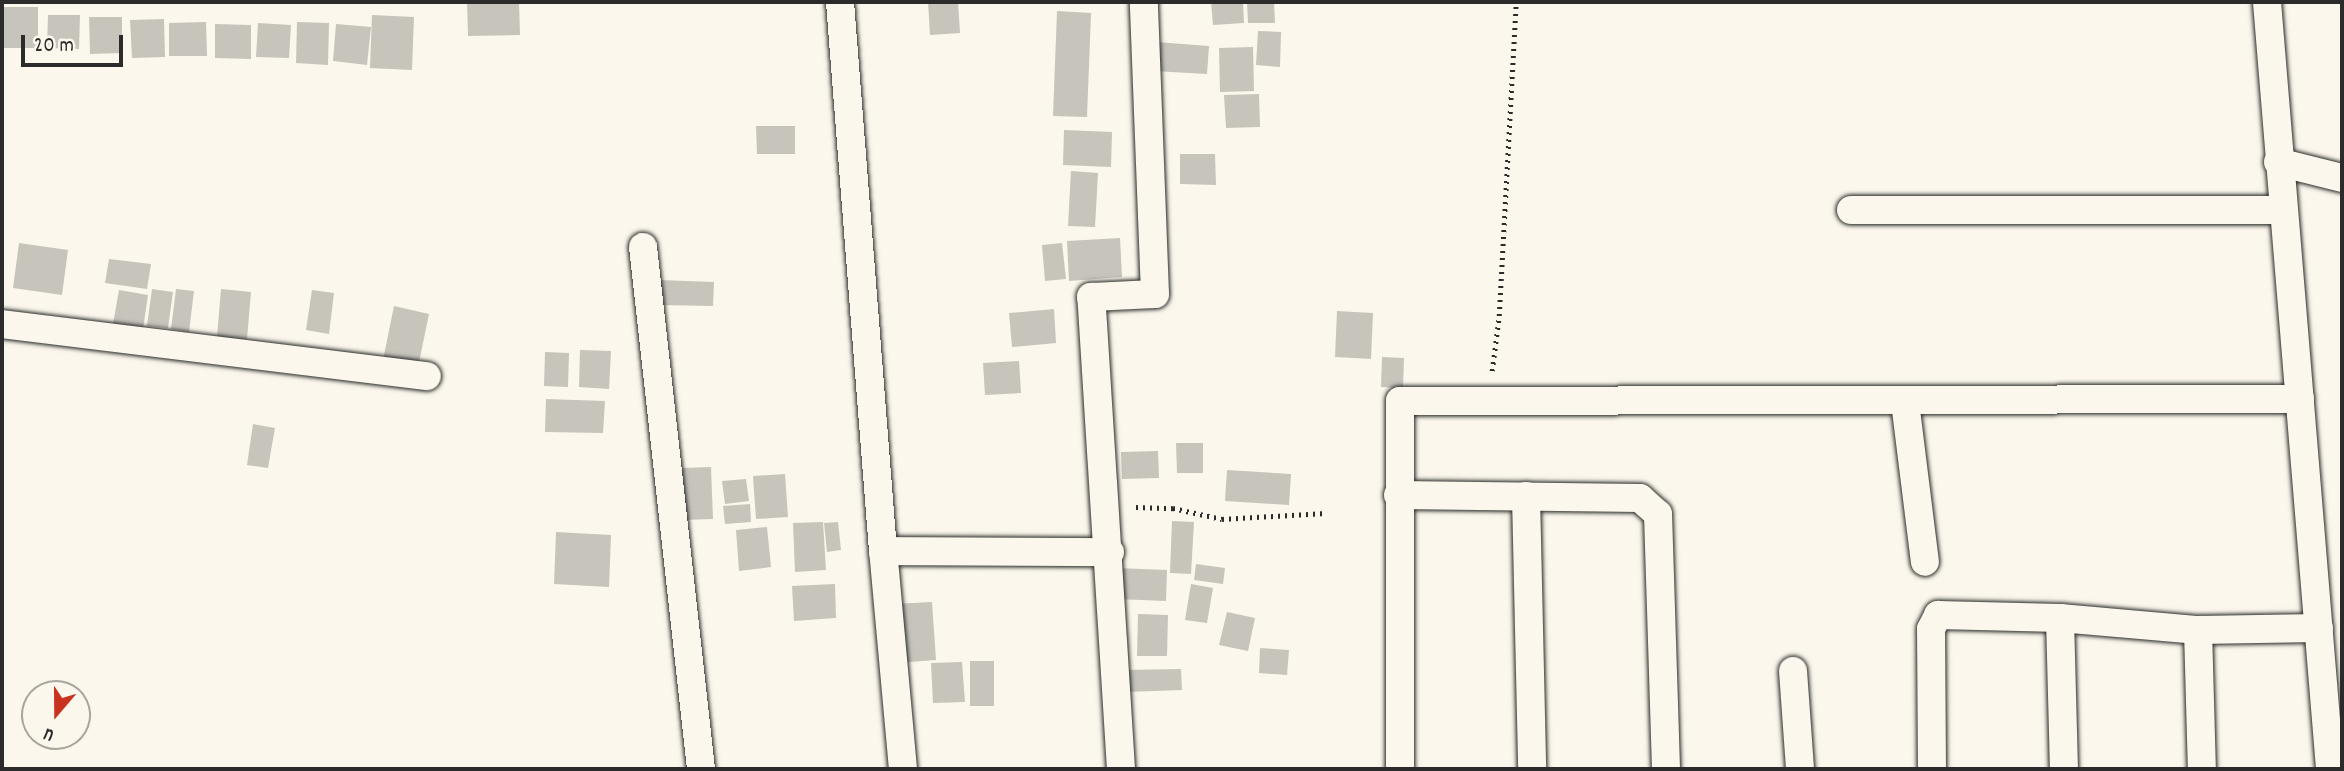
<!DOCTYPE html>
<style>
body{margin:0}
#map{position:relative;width:2344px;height:771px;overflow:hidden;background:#fbf7ec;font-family:Dekko,sans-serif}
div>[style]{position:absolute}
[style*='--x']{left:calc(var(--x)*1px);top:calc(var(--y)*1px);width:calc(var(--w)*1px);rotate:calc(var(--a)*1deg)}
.building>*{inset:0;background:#c7c4bc}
.path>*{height:4.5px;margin-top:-2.25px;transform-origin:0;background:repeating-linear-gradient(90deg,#2b2b2b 0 2px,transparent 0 7px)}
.roads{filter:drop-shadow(0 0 2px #2b2b2b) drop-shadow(0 0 2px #2b2b2b)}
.minor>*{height:28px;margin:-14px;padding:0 14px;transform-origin:14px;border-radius:14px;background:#fbf7ec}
span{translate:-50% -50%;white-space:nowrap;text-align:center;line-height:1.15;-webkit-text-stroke:5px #fbf7ec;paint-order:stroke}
.frame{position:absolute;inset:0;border:4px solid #2b2b2b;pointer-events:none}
.north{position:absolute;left:21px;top:680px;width:70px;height:70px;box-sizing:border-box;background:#fbf7ec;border:2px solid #a8a59f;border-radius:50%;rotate:200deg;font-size:19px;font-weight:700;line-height:28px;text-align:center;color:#2b2b2b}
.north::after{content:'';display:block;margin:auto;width:24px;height:32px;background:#c8321e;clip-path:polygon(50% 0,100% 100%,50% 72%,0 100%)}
.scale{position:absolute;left:21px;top:35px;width:102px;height:32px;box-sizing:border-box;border:4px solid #2b2b2b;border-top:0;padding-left:9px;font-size:21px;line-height:24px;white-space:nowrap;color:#2b2b2b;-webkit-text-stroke:5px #fbf7ec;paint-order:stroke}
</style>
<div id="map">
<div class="building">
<div style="clip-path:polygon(467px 2px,519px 2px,520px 35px,468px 36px)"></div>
<div style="clip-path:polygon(928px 2px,958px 2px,960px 33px,930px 35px)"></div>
<div style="clip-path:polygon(1211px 2px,1243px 2px,1244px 23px,1213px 25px)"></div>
<div style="clip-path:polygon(1247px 2px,1274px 2px,1275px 23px,1248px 23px)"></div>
<div style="clip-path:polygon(2px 7px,38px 7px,38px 48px,2px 48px)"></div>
<div style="clip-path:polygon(1057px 11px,1091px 13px,1087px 117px,1053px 116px)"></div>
<div style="clip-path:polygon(48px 15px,80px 15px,79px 49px,47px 48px)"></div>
<div style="clip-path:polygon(372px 15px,414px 17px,412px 70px,370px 68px)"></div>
<div style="clip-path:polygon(89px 17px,122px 17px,122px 53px,90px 54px)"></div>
<div style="clip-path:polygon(164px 19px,165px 57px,132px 58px,130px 20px)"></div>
<div style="clip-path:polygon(206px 22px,207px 56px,169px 56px,169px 23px)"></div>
<div style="clip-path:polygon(297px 22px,329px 23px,328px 65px,296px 63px)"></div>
<div style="clip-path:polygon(258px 23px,291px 25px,289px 58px,256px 57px)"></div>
<div style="clip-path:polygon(215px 24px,251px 25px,251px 59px,215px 58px)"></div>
<div style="clip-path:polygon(336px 24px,371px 27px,367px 65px,333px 61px)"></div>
<div style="clip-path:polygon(1258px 31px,1281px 32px,1280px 67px,1256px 65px)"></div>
<div style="clip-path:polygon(1156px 42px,1209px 46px,1207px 74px,1154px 71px)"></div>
<div style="clip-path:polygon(1253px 47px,1254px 91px,1220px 92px,1219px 48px)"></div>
<div style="clip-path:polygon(1259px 94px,1260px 127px,1226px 128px,1224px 95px)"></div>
<div style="clip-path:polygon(756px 126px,795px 126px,795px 154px,757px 154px)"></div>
<div style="clip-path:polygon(1064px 130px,1112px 132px,1111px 167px,1063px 165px)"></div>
<div style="clip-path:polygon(1180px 154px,1215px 154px,1216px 185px,1180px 184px)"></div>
<div style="clip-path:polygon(1071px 171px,1098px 173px,1095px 227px,1068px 226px)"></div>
<div style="clip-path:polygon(1120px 238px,1122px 277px,1069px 281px,1067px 241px)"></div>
<div style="clip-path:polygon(19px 243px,68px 250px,62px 295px,13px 288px)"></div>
<div style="clip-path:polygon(1062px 243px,1066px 279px,1045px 281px,1042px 245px)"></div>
<div style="clip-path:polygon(109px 259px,151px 264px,147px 289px,105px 283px)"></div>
<div style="clip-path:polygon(659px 280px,714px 282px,713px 306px,658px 305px)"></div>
<div style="clip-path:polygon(152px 289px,173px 292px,168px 328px,147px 326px)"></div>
<div style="clip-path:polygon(176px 289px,194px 291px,189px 332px,171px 329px)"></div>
<div style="clip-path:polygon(221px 289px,251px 292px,247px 339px,217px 337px)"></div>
<div style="clip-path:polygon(119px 290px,148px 295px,143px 329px,113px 324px)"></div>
<div style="clip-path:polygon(312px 290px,334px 293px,329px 334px,306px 330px)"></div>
<div style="clip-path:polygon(394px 306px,429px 314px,417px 372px,382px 365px)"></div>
<div style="clip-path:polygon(1054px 309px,1056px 343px,1012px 347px,1009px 313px)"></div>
<div style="clip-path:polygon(1337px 311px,1373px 313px,1371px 359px,1335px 357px)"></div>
<div style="clip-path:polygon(580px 350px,611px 351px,609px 389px,579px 387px)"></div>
<div style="clip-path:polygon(545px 352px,569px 353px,568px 387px,544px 386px)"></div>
<div style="clip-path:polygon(1382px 357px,1404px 358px,1403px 388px,1381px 387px)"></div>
<div style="clip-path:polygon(1019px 361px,1021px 393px,985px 395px,983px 363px)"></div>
<div style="clip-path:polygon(546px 399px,605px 401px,603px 433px,545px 432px)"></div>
<div style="clip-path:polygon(253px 424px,275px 428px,268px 468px,247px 465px)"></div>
<div style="clip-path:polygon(1176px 443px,1203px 443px,1203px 473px,1177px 473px)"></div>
<div style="clip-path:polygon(1158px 451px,1159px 478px,1122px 479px,1121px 452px)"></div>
<div style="clip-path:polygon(711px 467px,713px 519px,683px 520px,682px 468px)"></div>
<div style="clip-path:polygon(1227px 470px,1291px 474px,1289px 505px,1225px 501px)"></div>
<div style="clip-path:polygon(785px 474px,788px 517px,756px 519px,753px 476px)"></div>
<div style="clip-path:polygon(746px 479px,749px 501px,725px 504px,722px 481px)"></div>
<div style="clip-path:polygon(750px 504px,751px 522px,725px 524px,723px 506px)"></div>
<div style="clip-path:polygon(1172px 521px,1194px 522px,1191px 574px,1170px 573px)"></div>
<div style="clip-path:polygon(823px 522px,826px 570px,795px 572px,793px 523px)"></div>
<div style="clip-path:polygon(838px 522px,841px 550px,827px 552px,824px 523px)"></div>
<div style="clip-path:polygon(767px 527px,771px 567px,739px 571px,736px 530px)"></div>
<div style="clip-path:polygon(556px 532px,611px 535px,609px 587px,554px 584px)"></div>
<div style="clip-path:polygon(1196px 564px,1225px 568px,1223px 584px,1194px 580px)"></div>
<div style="clip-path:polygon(1117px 568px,1167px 570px,1166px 601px,1117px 599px)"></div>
<div style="clip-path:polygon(835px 584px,836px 618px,794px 621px,792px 586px)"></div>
<div style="clip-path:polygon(1191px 584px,1213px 588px,1207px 623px,1185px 620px)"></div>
<div style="clip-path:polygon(932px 602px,936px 660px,896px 663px,892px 604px)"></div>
<div style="clip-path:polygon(1227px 612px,1255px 618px,1248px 651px,1219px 645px)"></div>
<div style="clip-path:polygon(1138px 614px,1168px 615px,1167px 656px,1137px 656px)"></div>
<div style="clip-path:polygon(1260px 648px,1289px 650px,1287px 675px,1259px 673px)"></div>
<div style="clip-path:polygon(970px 661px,994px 661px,994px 706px,970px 706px)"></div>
<div style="clip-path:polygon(962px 662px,965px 702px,933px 703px,931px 663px)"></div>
<div style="clip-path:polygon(1181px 669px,1182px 690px,1126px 692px,1125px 670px)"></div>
</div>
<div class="path">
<div style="--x:1492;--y:371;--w:55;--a:-82.7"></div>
<div style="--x:1499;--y:316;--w:314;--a:-86.9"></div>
<div style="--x:1136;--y:507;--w:37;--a:2"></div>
<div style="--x:1173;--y:508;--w:50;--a:12.7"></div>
<div style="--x:1222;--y:519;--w:104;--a:-3.3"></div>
</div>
<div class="roads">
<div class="minor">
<div style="--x:840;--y:2;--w:551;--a:85.52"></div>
<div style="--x:2267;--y:2;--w:770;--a:85.3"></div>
<div style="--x:2278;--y:162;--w:66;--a:14"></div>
<div style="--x:1851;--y:210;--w:432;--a:0"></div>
<div style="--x:643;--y:247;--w:525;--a:83.66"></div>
<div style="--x:2;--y:324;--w:428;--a:7"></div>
<div style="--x:1905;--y:402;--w:161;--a:82.9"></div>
<div style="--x:1398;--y:495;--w:242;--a:0.7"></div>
<div style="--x:1640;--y:498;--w:24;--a:42"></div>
<div style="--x:1658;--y:514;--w:255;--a:88.2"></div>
<div style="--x:1526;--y:496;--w:273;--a:88.7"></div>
<div style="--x:2060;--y:618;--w:151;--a:88.5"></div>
<div style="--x:2198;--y:630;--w:139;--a:88.4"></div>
<div style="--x:1793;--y:671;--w:98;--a:85.9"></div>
<div style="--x:903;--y:769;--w:219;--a:-95.2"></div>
<div style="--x:883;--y:551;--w:227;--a:0.3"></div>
<div style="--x:1121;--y:769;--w:473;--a:-93.6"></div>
<div style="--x:1091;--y:297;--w:64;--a:-2.7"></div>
<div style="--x:1155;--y:294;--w:292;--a:-92.2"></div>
<div style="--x:1400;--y:769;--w:368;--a:-90"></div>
<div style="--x:1400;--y:401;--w:900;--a:-0.13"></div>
<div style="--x:1932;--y:769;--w:140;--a:-90.4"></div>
<div style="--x:1931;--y:629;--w:16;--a:-63"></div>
<div style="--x:1938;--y:615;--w:122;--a:1.4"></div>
<div style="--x:2060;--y:618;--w:139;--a:5"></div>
<div style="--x:2198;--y:630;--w:121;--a:-0.9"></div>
</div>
</div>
<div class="frame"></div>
<div class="north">U</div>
<div class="scale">20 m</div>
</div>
